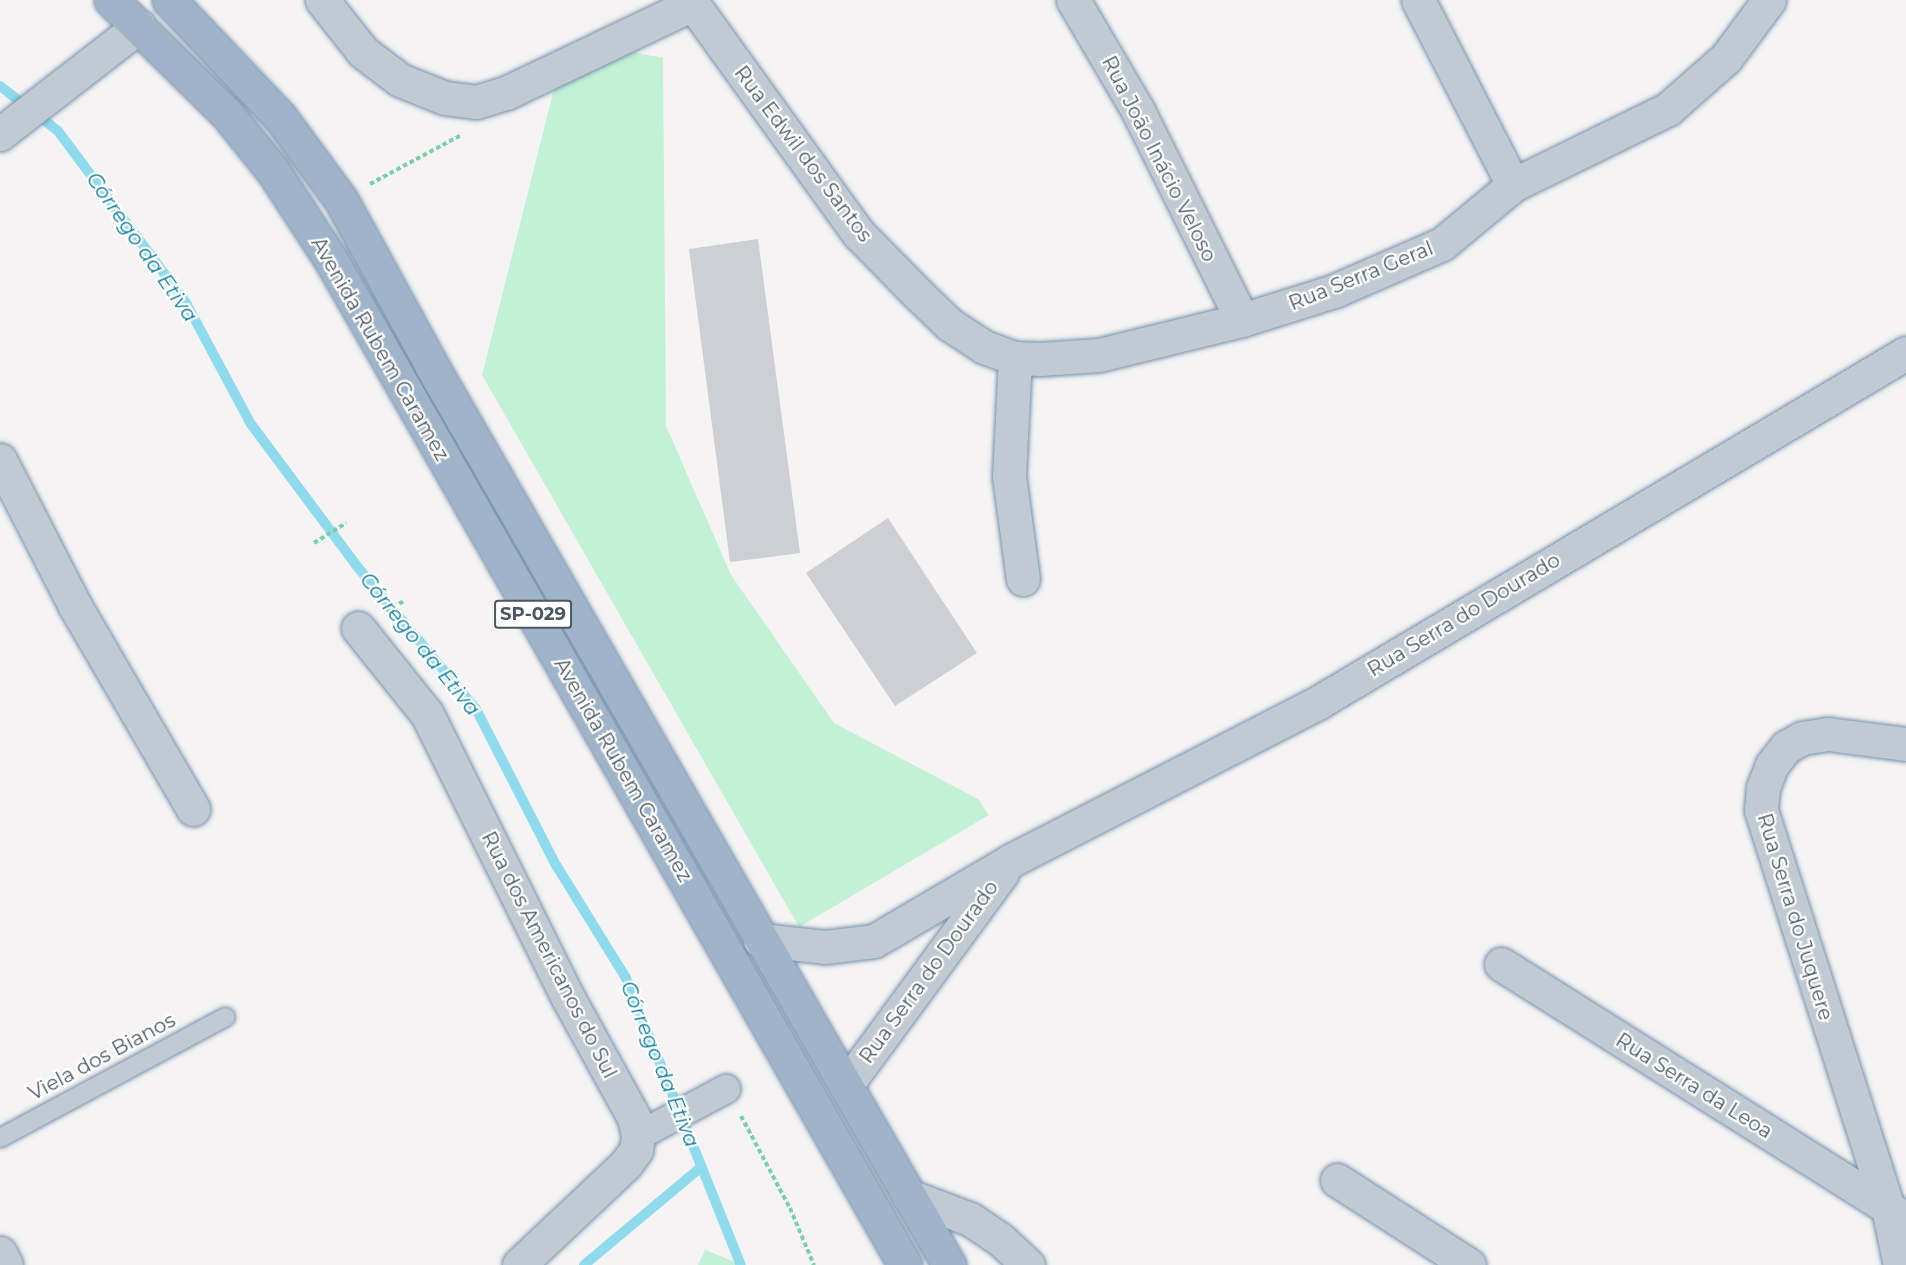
<!DOCTYPE html>
<meta charset="utf-8">
<style>
body{margin:0}
#map{position:relative;width:1906px;height:1265px;overflow:hidden;background:#f5f3f3;font-family:Montserrat,sans-serif}
div>[style]{position:absolute}
[style*='--x']{left:calc(var(--x)*1px);top:calc(var(--y)*1px);width:calc(var(--w)*1px);rotate:calc(var(--a)*1deg)}
.green>*{inset:0;background:#c3f1d5}
.stream>*{height:10px;margin:-5px;padding:0 5px;transform-origin:5px;border-radius:5px;background:#90daee}
.building>*{inset:0;background:#cdcfd5}
.path>*{height:4px;margin-top:-2px;transform-origin:0;background:repeating-linear-gradient(90deg,#7ad0a6 0 4.5px,transparent 0 7.5px)}
.roads{filter:drop-shadow(0 0 2px #7690ad) drop-shadow(0 0 2px #7690ad)}
.service>*{height:18px;margin:-9px;padding:0 9px;transform-origin:9px;border-radius:9px;background:#c1cad2}
.pedestrian>*{height:28px;margin:-14px;padding:0 14px;transform-origin:14px;border-radius:14px;background:#c1cad2}
.minor>*{height:33px;margin:-16.5px;padding:0 16.5px;transform-origin:16.5px;border-radius:16.5px;background:#c1cad2}
.trunk>*{height:33px;margin:-16.5px;padding:0 16.5px;transform-origin:16.5px;border-radius:16.5px;background:#9fb4c9}
span{translate:-50% -50%;white-space:nowrap;text-align:center;line-height:1.15;-webkit-text-stroke:4.5px #fff;paint-order:stroke}
.shield-label span{padding:2px 4px;background:#fff;border:2px solid;border-radius:4px;-webkit-text-stroke-width:0}
.shield-label{font-size:18px;color:#4a5661;font-weight:700}
.street-label{font-size:20px;color:#4a5661}
.water-label{font-size:21px;color:#0c7c9b;font-style:italic}
</style>
<div id="map">
<div class="green">
<div style="clip-path:polygon(618px 49px,663px 58px,666px 426px,731px 575px,834px 723px,978px 799px,989px 815px,799px 927px,482px 375px,554px 89px)"></div>
<div style="clip-path:polygon(705px 1250px,743px 1265px,698px 1265px)"></div>
</div>
<div class="stream">
<div style="--x:0;--y:86;--w:73;--a:37.8"></div>
<div style="--x:58;--y:131;--w:214;--a:53.3"></div>
<div style="--x:186;--y:303;--w:137;--a:61.8"></div>
<div style="--x:251;--y:424;--w:176;--a:53.3"></div>
<div style="--x:356;--y:565;--w:187;--a:50.2"></div>
<div style="--x:476;--y:709;--w:175;--a:62.9"></div>
<div style="--x:556;--y:865;--w:133;--a:58.2"></div>
<div style="--x:626;--y:978;--w:309;--a:68.2"></div>
<div style="--x:584;--y:1265;--w:153;--a:-39.9"></div>
</div>
<div class="building">
<div style="clip-path:polygon(758px 239px,800px 553px,730px 562px,689px 249px)"></div>
<div style="clip-path:polygon(888px 518px,977px 653px,895px 706px,806px 573px)"></div>
</div>
<div class="path">
<div style="--x:370;--y:184;--w:103;--a:-28.3"></div>
<div style="--x:314;--y:543;--w:38;--a:-32"></div>
<div style="--x:386;--y:611;--w:21;--a:-29"></div>
<div style="--x:741;--y:1116;--w:104;--a:62"></div>
<div style="--x:790;--y:1208;--w:62;--a:67.2"></div>
</div>
<div class="roads">
<div class="service">
<div style="--x:0;--y:1138;--w:256;--a:-28.2"></div>
</div>
<div class="pedestrian">
<div style="--x:638;--y:1136;--w:100;--a:-28.1"></div>
</div>
<div class="minor">
<div style="--x:322;--y:0;--w:66;--a:51.7"></div>
<div style="--x:363;--y:52;--w:46;--a:37.1"></div>
<div style="--x:400;--y:80;--w:48;--a:21.8"></div>
<div style="--x:445;--y:98;--w:31;--a:7"></div>
<div style="--x:476;--y:102;--w:31;--a:-17"></div>
<div style="--x:506;--y:93;--w:207;--a:-25.5"></div>
<div style="--x:690;--y:0;--w:289;--a:54.2"></div>
<div style="--x:859;--y:234;--w:86;--a:45.5"></div>
<div style="--x:919;--y:295;--w:42;--a:44"></div>
<div style="--x:949;--y:324;--w:42;--a:33.3"></div>
<div style="--x:984;--y:347;--w:33;--a:20"></div>
<div style="--x:1015;--y:358;--w:26;--a:2"></div>
<div style="--x:1041;--y:359;--w:58;--a:-3.9"></div>
<div style="--x:1099;--y:355;--w:147;--a:-13.8"></div>
<div style="--x:1242;--y:320;--w:96;--a:-17.5"></div>
<div style="--x:1334;--y:291;--w:118;--a:-23.5"></div>
<div style="--x:1442;--y:244;--w:92;--a:-39.7"></div>
<div style="--x:1513;--y:185;--w:173;--a:-26.1"></div>
<div style="--x:1668;--y:109;--w:77;--a:-41.3"></div>
<div style="--x:1726;--y:58;--w:72;--a:-53.4"></div>
<div style="--x:1073;--y:0;--w:129;--a:59.6"></div>
<div style="--x:1138;--y:111;--w:233;--a:63.5"></div>
<div style="--x:1418;--y:0;--w:208;--a:62.8"></div>
<div style="--x:0;--y:134;--w:176;--a:-37.8"></div>
<div style="--x:1015;--y:358;--w:118;--a:92.9"></div>
<div style="--x:1009;--y:476;--w:104;--a:82.3"></div>
<div style="--x:0;--y:460;--w:164;--a:62.8"></div>
<div style="--x:75;--y:606;--w:235;--a:59.8"></div>
<div style="--x:358;--y:628;--w:110;--a:51.3"></div>
<div style="--x:427;--y:714;--w:315;--a:63.6"></div>
<div style="--x:567;--y:996;--w:139;--a:61.2"></div>
<div style="--x:634;--y:1118;--w:18;--a:77"></div>
<div style="--x:638;--y:1136;--w:14;--a:98"></div>
<div style="--x:636;--y:1150;--w:17;--a:126"></div>
<div style="--x:626;--y:1164;--w:147;--a:136.7"></div>
<div style="--x:760;--y:940;--w:65;--a:6.1"></div>
<div style="--x:825;--y:947;--w:49;--a:-7"></div>
<div style="--x:874;--y:941;--w:160;--a:-30.4"></div>
<div style="--x:1012;--y:860;--w:345;--a:-27.2"></div>
<div style="--x:1319;--y:702;--w:683;--a:-30.73"></div>
<div style="--x:1501;--y:964;--w:467;--a:32.2"></div>
<div style="--x:847;--y:1084;--w:262;--a:-53.7"></div>
<div style="--x:1337;--y:1180;--w:157;--a:32.8"></div>
<div style="--x:909;--y:1196;--w:65;--a:20.7"></div>
<div style="--x:970;--y:1219;--w:37;--a:34"></div>
<div style="--x:1001;--y:1240;--w:37;--a:43"></div>
<div style="--x:0;--y:1253;--w:13;--a:63"></div>
<div style="--x:1900;--y:1265;--w:58;--a:-101.9"></div>
<div style="--x:1888;--y:1208;--w:418;--a:-107.7"></div>
<div style="--x:1761;--y:810;--w:22;--a:-85"></div>
<div style="--x:1763;--y:788;--w:25;--a:-69"></div>
<div style="--x:1772;--y:765;--w:23;--a:-52"></div>
<div style="--x:1786;--y:747;--w:18;--a:-29"></div>
<div style="--x:1802;--y:738;--w:26;--a:-9"></div>
<div style="--x:1828;--y:734;--w:79;--a:7.3"></div>
</div>
<div class="trunk">
<div style="--x:111;--y:0;--w:163;--a:44.5"></div>
<div style="--x:227;--y:114;--w:73;--a:51.1"></div>
<div style="--x:273;--y:171;--w:106;--a:56.9"></div>
<div style="--x:331;--y:260;--w:1157;--a:60.27"></div>
<div style="--x:169;--y:0;--w:161;--a:46.5"></div>
<div style="--x:280;--y:117;--w:103;--a:53.7"></div>
<div style="--x:341;--y:200;--w:202;--a:61.3"></div>
<div style="--x:438;--y:377;--w:1025;--a:60.08"></div>
</div>
</div>
<div class="shield-label">
<span style="left:533px;top:614px">SP-029</span>
</div>
<div class="street-label">
<span style="left:803px;top:154px;rotate:53deg">Rua Edwil dos Santos</span>
<span style="left:1159px;top:159px;rotate:63deg">Rua João Inácio Veloso</span>
<span style="left:1361px;top:276px;rotate:-22deg">Rua Serra Geral</span>
<span style="left:380px;top:349px;rotate:60deg">Avenida Rubem Caramez</span>
<span style="left:1464px;top:615px;rotate:-31deg">Rua Serra do Dourado</span>
<span style="left:623px;top:770px;rotate:60deg">Avenida Rubem Caramez</span>
<span style="left:1795px;top:917px;rotate:73deg">Rua Serra do Juquere</span>
<span style="left:549px;top:955px;rotate:63deg">Rua dos Americanos do Sul</span>
<span style="left:929px;top:972px;rotate:-54deg">Rua Serra do Dourado</span>
<span style="left:102px;top:1057px;rotate:-28deg">Viela dos Bianos</span>
<span style="left:1694px;top:1086px;rotate:32deg">Rua Serra da Leoa</span>
</div>
<div class="water-label">
<span style="left:142px;top:247px;rotate:55deg">Córrego da Etiva</span>
<span style="left:420px;top:644px;rotate:51deg">Córrego da Etiva</span>
<span style="left:660px;top:1064px;rotate:68deg">Córrego da Etiva</span>
</div>
</div>
